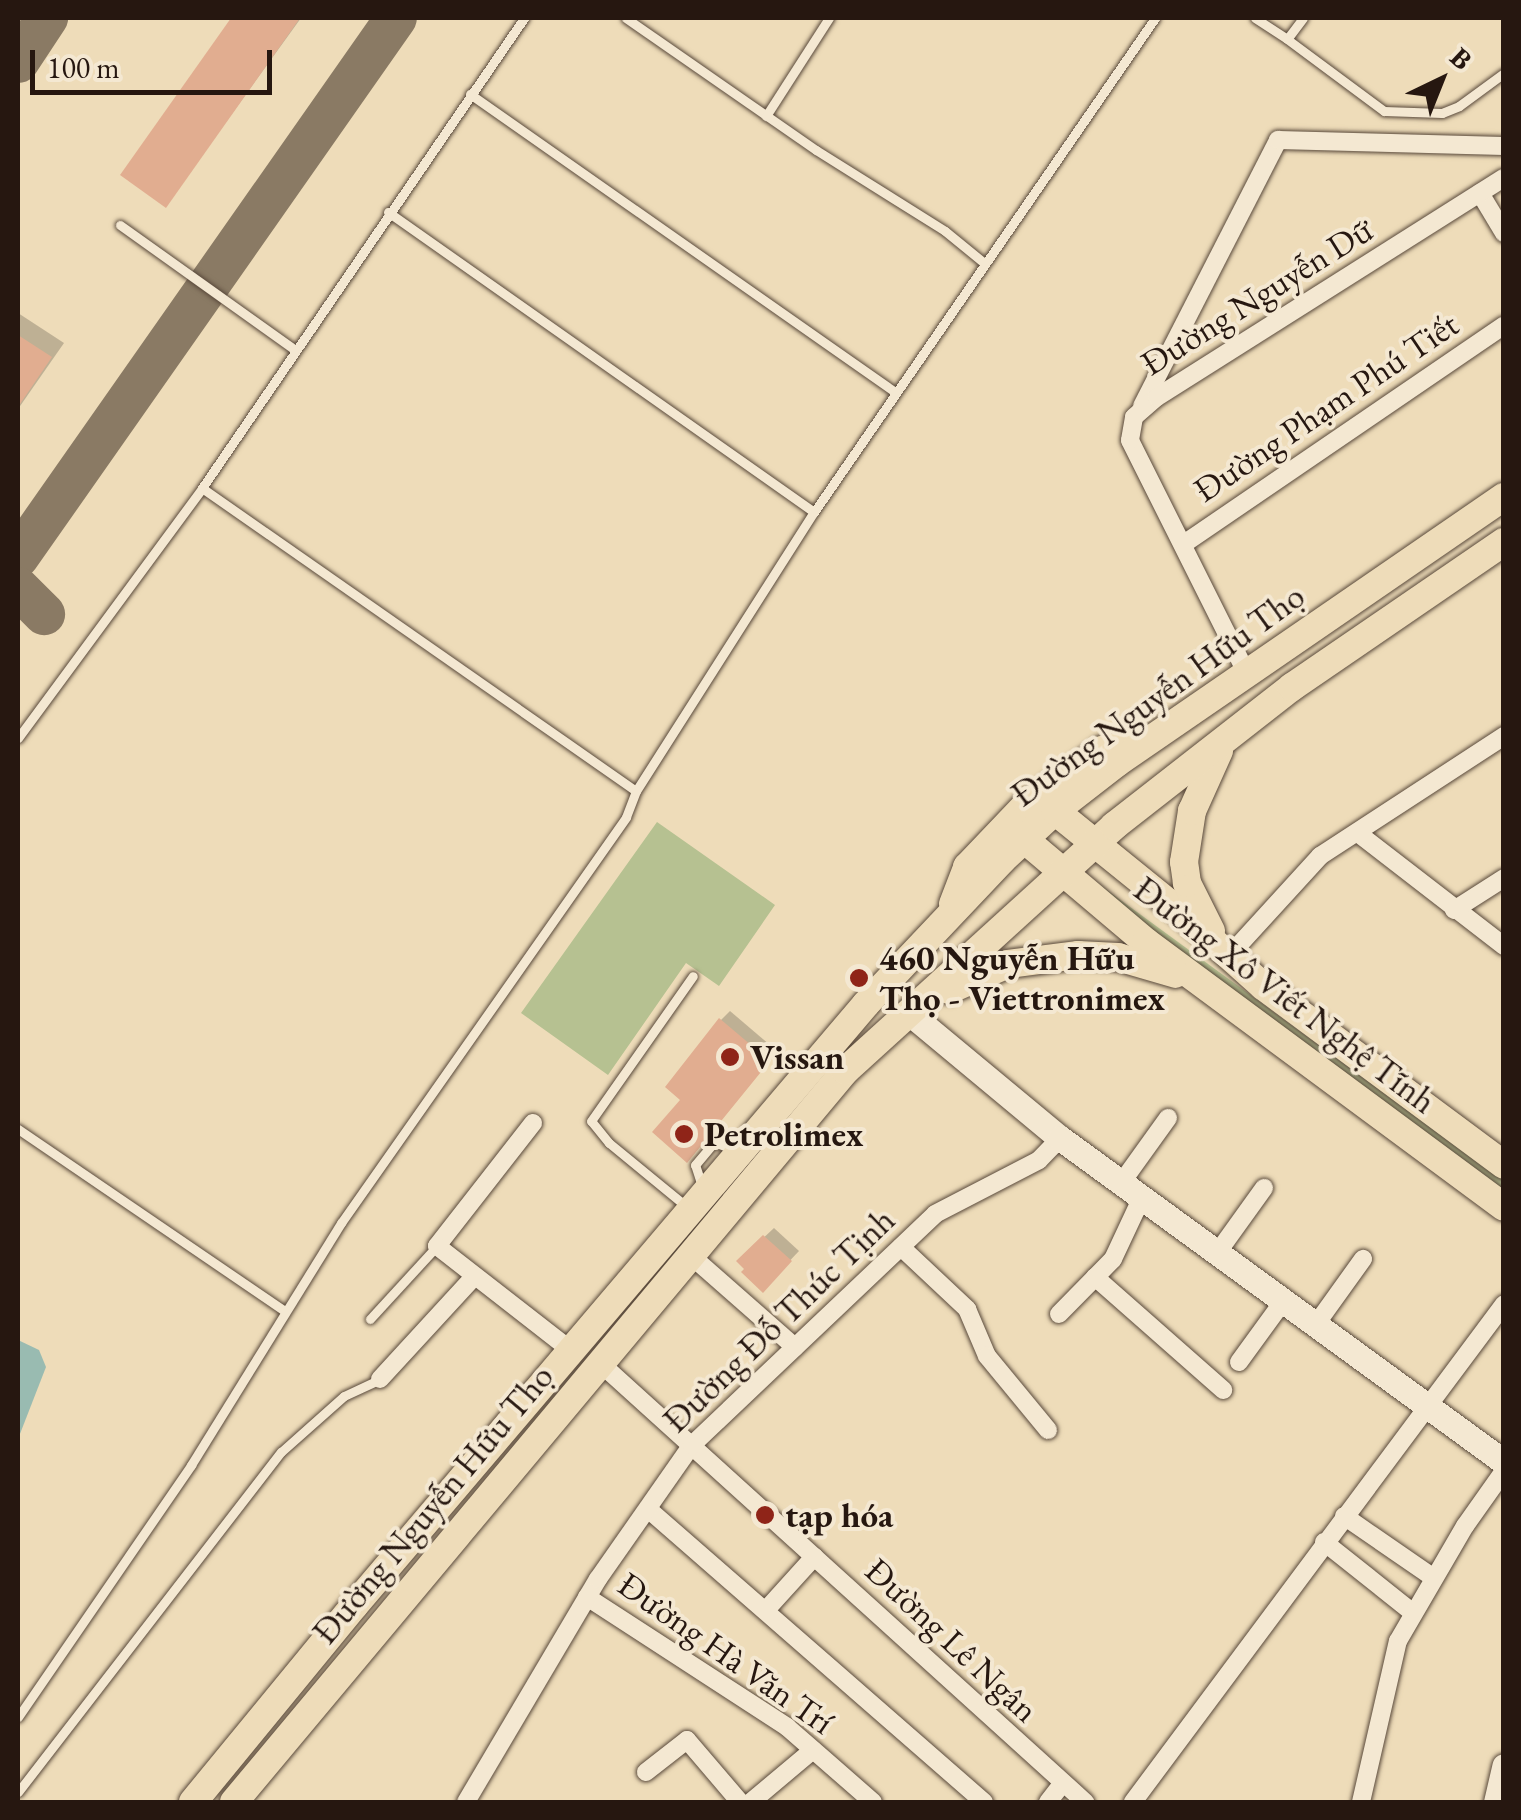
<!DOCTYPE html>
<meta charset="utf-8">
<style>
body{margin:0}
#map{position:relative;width:1521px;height:1820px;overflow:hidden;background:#eedcb9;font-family:"EB Garamond",serif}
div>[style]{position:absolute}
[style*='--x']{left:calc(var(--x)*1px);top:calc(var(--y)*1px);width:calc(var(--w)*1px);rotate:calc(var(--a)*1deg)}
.green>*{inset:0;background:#b6c191}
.water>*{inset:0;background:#99bbb1}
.shadow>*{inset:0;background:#0003}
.taxiway>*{height:42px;margin:-21px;padding:0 21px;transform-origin:21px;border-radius:21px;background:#8a7a64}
.building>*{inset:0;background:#e1ad90}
.roads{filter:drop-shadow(0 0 2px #58483a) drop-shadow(0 0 2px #58483a)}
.lane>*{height:9px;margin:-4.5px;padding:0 4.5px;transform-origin:4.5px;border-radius:4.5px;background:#f4e8d2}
.street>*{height:18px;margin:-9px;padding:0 9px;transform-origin:9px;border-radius:9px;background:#f4e8d2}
.secondary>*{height:25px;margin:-12.5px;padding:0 12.5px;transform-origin:12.5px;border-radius:12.5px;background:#f4e8d2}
.primary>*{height:28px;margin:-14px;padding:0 14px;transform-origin:14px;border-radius:14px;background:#eedcb9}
.dots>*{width:28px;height:28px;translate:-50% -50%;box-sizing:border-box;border:5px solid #f4e8d2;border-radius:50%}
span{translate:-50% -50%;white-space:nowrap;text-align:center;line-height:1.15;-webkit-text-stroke:8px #f4e8d2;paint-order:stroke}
.street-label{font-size:35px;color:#261710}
.poi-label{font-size:35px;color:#261710;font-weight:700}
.left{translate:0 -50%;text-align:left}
.frame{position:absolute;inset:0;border:20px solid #261710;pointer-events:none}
.north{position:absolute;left:1391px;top:30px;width:100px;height:100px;-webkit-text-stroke:8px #f4e8d2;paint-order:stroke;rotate:43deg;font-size:28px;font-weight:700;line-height:40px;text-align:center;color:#261710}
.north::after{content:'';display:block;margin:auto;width:35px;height:45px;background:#261710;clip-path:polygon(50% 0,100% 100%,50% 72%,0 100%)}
.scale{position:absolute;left:30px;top:50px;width:242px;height:45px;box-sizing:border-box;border:5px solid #261710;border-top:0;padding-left:12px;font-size:30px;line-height:35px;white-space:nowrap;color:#261710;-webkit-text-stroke:8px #f4e8d2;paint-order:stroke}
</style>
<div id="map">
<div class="green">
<div style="clip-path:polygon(657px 822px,775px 905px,719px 986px,686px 963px,608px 1075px,521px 1013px)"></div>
<div style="clip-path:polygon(1096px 882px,1503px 1180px,1503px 1189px,1158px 938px)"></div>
</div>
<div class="water">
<div style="clip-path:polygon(18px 1340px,39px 1350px,46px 1367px,18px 1439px)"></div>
</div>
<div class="shadow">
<div style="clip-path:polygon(234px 18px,301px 18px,166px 205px,123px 175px)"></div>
<div style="clip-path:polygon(18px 313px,64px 343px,18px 409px)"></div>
<div style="clip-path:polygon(730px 1011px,777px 1051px,696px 1151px,721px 1020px)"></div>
<div style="clip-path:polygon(774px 1228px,799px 1251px,763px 1289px,739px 1261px)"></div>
</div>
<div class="taxiway">
<div style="--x:18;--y:62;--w:53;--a:-56.6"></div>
<div style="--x:18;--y:557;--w:658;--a:-54.96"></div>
<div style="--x:18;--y:588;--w:37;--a:45"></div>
</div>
<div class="building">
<div style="clip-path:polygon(231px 18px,300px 18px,166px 208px,120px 175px)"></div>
<div style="clip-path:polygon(18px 335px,52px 357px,18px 407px)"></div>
<div style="clip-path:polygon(719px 1018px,770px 1061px,687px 1163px,652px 1132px,680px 1100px,665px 1087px)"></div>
<div style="clip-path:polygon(763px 1235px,792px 1261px,763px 1293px,741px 1272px,744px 1269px,736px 1261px)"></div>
</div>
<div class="roads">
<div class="lane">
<div style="--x:626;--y:18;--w:231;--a:34.8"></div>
<div style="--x:816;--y:150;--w:152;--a:32.1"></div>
<div style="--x:945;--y:231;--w:49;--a:39.2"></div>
<div style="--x:1255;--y:18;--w:38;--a:33"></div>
<div style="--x:1303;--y:18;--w:26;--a:127"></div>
<div style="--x:1287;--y:39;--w:121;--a:36.6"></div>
<div style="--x:1384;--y:111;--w:58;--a:2"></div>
<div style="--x:1442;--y:113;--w:18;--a:-22"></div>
<div style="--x:1459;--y:106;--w:56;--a:-36.3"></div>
<div style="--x:470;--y:94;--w:519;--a:35.04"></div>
<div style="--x:766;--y:116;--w:117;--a:-57.3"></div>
<div style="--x:388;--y:212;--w:521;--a:35.15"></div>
<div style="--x:120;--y:225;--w:215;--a:35.5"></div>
<div style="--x:202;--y:488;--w:529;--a:34.92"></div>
<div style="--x:18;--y:738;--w:310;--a:-53.6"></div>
<div style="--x:202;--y:488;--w:570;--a:-55.58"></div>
<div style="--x:18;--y:1129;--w:321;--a:34.3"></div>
<div style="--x:702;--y:1186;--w:22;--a:-108"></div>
<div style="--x:695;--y:1165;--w:30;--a:-50"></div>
<div style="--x:714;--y:1142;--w:22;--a:21"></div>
<div style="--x:687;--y:1207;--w:101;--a:-140.6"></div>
<div style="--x:609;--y:1143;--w:28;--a:-129"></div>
<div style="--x:591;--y:1121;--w:177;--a:-54.9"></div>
<div style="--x:370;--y:1319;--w:99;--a:-47.5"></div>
<div style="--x:18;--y:1717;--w:306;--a:-55.5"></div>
<div style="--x:191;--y:1465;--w:285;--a:-58.2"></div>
<div style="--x:341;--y:1223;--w:496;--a:-54.9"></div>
<div style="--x:626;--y:817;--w:28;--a:-69"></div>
<div style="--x:636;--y:791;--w:331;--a:-57.5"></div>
<div style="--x:814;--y:512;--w:600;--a:-55.38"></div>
<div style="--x:18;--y:1792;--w:430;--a:-52.3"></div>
<div style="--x:281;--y:1452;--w:84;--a:-41.6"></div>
<div style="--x:344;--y:1396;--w:40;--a:-25"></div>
</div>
<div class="street">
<div style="--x:1480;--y:193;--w:47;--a:59"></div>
<div style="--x:1142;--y:406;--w:299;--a:-62.9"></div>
<div style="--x:1278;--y:140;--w:226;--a:1.5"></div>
<div style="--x:1185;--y:543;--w:386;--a:-34.3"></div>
<div style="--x:1246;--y:672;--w:259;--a:-116.6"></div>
<div style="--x:1130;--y:440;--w:23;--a:-80"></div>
<div style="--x:1134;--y:417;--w:30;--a:-41"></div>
<div style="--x:1157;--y:397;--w:410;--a:-32.3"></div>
<div style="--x:1359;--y:834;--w:183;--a:37.7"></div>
<div style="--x:1454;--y:910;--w:59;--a:-32.6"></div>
<div style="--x:1227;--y:958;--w:138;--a:-47.6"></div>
<div style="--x:1320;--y:856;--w:220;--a:-33.1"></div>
<div style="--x:533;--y:1123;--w:156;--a:128"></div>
<div style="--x:437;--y:1246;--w:171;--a:37.9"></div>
<div style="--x:1122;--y:1182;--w:79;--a:-54.3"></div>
<div style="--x:901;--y:1247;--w:91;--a:43.2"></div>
<div style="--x:967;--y:1309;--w:51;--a:66.9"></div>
<div style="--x:987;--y:1356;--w:96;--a:50.5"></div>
<div style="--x:1218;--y:1252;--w:79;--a:-54.3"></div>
<div style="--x:689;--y:1254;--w:141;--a:41.3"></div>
<div style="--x:1095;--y:1277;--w:171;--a:41.4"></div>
<div style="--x:1059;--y:1314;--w:77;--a:-45.5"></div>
<div style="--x:1113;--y:1259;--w:68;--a:-64.9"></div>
<div style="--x:1317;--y:1323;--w:79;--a:-54.3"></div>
<div style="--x:599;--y:1362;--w:656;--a:42.16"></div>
<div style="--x:1239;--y:1362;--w:77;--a:-54"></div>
<div style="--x:380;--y:1379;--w:137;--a:-47.4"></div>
<div style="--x:648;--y:1509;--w:446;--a:41.1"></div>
<div style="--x:1344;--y:1516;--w:109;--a:34.6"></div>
<div style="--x:1324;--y:1542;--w:112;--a:38.5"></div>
<div style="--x:587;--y:1597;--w:239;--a:33"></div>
<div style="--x:787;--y:1727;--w:114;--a:41.1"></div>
<div style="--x:766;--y:1610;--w:72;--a:-47.8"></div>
<div style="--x:646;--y:1772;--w:52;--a:-38"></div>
<div style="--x:687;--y:1740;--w:82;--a:49.5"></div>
<div style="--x:466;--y:1802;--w:259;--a:-59.4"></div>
<div style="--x:598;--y:1579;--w:164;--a:-55"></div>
<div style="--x:692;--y:1445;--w:335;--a:-43.5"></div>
<div style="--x:935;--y:1214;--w:117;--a:-27.4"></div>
<div style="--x:1039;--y:1160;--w:30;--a:-46"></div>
<div style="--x:751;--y:1802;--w:81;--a:-40"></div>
<div style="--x:1048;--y:1802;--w:23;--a:-52"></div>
<div style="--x:1133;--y:1802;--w:621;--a:-53.31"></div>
<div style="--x:1361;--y:1802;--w:165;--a:-77.1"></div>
<div style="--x:1398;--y:1641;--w:133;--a:-59.8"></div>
<div style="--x:1465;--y:1526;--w:67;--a:-54.7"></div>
</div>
<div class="secondary">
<div style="--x:908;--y:1012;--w:197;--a:39.7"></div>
<div style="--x:1060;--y:1138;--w:550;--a:36.12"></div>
<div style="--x:1496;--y:1802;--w:37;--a:-77"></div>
</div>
<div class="primary">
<div style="--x:1055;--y:811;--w:170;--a:39"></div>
<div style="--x:1187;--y:918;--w:102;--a:41.8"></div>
<div style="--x:1263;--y:986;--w:300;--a:36.6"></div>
<div style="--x:1024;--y:839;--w:160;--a:40.2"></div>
<div style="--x:1146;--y:942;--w:445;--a:36.5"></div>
<div style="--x:953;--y:904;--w:40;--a:-69"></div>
<div style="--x:967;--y:867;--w:87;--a:-46.4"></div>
<div style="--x:1027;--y:804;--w:92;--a:-35.8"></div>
<div style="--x:1102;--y:750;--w:33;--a:-12"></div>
<div style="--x:1211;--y:931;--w:54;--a:-116.6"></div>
<div style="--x:1187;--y:883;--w:21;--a:-98"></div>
<div style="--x:1184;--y:862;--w:52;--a:-81.1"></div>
<div style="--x:1192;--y:811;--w:66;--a:-65.8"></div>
<div style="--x:949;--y:990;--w:64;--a:-23.8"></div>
<div style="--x:1008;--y:964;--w:71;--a:-7.3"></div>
<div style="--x:1078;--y:955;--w:40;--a:2.9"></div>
<div style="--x:1118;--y:957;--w:60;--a:16.3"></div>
<div style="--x:193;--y:1802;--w:254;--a:-50.6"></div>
<div style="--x:354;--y:1606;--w:790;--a:-49.62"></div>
<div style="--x:866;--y:1004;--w:198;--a:-46.6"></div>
<div style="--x:1002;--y:860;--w:72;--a:-42.8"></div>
<div style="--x:1055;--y:811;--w:80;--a:-37.9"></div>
<div style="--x:1118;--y:762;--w:468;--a:-34.5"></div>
<div style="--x:234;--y:1802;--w:953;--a:-50.11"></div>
<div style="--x:845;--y:1071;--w:364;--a:-42.3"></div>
<div style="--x:1114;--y:826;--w:226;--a:-38"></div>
<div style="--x:1292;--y:687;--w:257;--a:-34.4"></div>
</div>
</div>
<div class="dots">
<div style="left:859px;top:978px;background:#8f2418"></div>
<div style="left:730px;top:1057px;background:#8f2418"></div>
<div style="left:684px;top:1134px;background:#8f2418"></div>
<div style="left:765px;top:1515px;background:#8f2418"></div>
</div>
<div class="street-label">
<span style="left:1257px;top:296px;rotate:-32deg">Đường Nguyễn Dữ</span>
<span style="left:1326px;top:407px;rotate:-34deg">Đường Phạm Phú Tiết</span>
<span style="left:1158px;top:695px;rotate:-36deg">Đường Nguyễn Hữu Thọ</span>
<span style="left:1285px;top:995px;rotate:37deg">Đường Xô Viết Nghệ Tĩnh</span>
<span style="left:779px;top:1320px;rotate:-44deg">Đường Đỗ Thúc Tịnh</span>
<span style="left:433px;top:1504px;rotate:-50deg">Đường Nguyễn Hữu Thọ</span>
<span style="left:952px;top:1640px;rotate:43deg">Đường Lê Ngân</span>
<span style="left:726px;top:1653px;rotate:35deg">Đường Hà Văn Trí</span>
</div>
<div class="poi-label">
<span class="left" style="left:879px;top:978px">460 Nguyễn Hữu<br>Thọ - Viettronimex</span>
<span class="left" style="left:750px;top:1057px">Vissan</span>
<span class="left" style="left:704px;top:1134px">Petrolimex</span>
<span class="left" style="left:785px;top:1515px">tạp hóa</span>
</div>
<div class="frame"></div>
<div class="north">B</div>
<div class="scale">100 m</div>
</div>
